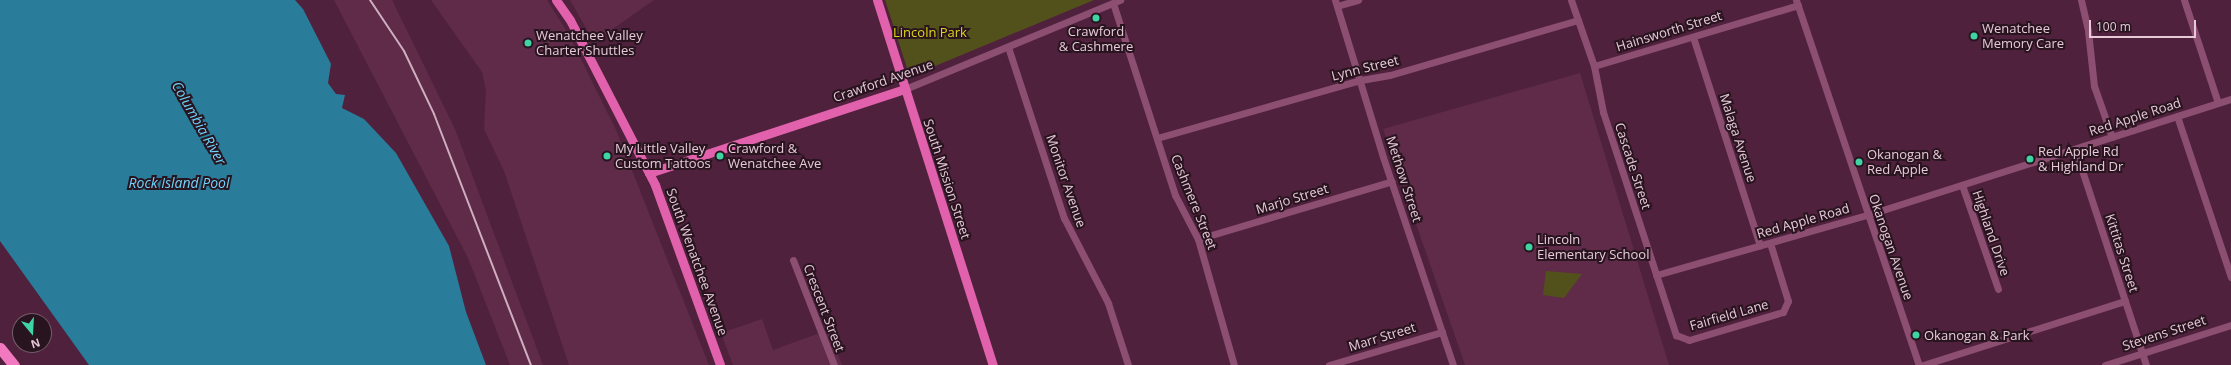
<!DOCTYPE html>
<style>
body{margin:0}
#map{position:relative;width:2231px;height:365px;overflow:hidden;background:#4f213c;font-family:"Open Sans",sans-serif}
div>[style]{position:absolute}
[style*='--x']{left:calc(var(--x)*1px);top:calc(var(--y)*1px);width:calc(var(--w)*1px);rotate:calc(var(--a)*1deg)}
.built>*{inset:0;background:#5f2b49}
.green>*{inset:0;background:#53511b}
.water>*{inset:0;background:#297c9a}
.minor>*{height:7px;margin:-3.5px;padding:0 3.5px;transform-origin:3.5px;border-radius:3.5px;background:#8c4e71}
.major>*{height:9px;margin:-4.5px;padding:0 4.5px;transform-origin:4.5px;border-radius:4.5px;background:#e161ac}
.highway>*{height:11px;margin:-5.5px;padding:0 5.5px;transform-origin:5.5px;border-radius:5.5px;background:#f279bf}
.rail>*{height:2px;margin:-1px;padding:0 1px;transform-origin:1px;border-radius:1px;background:#cfaebf}
.dots>*{width:11px;height:11px;translate:-50% -50%;box-sizing:border-box;border:2px solid #28141f;border-radius:50%}
span{translate:-50% -50%;white-space:nowrap;text-align:center;line-height:1.15;-webkit-text-stroke:4px #28141f;paint-order:stroke}
.poi-label{font-size:13px;color:#e7c9d8}
.left{translate:0 -50%;text-align:left}
.street-label{font-size:13px;color:#e7c9d8}
.park-label{font-size:13px;color:#e0d715}
.water-label{font-size:14px;color:#70d3fb;font-style:italic}
.north{position:absolute;left:12px;top:313px;width:40px;height:40px;box-sizing:border-box;background:#28141f;border:1px solid #745c69;border-radius:50%;rotate:162deg;font-size:11px;font-weight:700;line-height:16px;text-align:center;color:#e7c9d8}
.north::after{content:'';display:block;margin:auto;width:14px;height:18px;background:#3ed4a3;clip-path:polygon(50% 0,100% 100%,50% 72%,0 100%)}
.scale{position:absolute;left:2089px;top:20px;width:107px;height:18px;box-sizing:border-box;border:2px solid #e7c9d8;border-top:0;padding-left:5px;font-size:12px;line-height:14px;white-space:nowrap;color:#e7c9d8;-webkit-text-stroke:3px #28141f;paint-order:stroke}
</style>
<div id="map">
<div class="built">
<div style="clip-path:polygon(334px 0,392px 0,455px 129px,543px 365px,510px 365px,468px 258px)"></div>
<div style="clip-path:polygon(431px 0,547px 0,569px 35px,616px 130px,709px 365px,569px 365px,504px 171px,484px 129px,486px 91px,482px 72px)"></div>
<div style="clip-path:polygon(570px 0,654px 0,600px 38px,591px 37px)"></div>
<div style="clip-path:polygon(1580px 73px,1669px 365px,1465px 365px,1383px 129px)"></div>
<div style="clip-path:polygon(762px 319px,773px 350px,828px 330px,842px 365px,733px 365px,721px 333px)"></div>
</div>
<div class="green">
<div style="clip-path:polygon(885px 0,1094px 0,916px 74px,907px 68px)"></div>
<div style="clip-path:polygon(1546px 271px,1582px 274px,1564px 298px,1543px 295px)"></div>
</div>
<div class="water">
<div style="clip-path:polygon(0 0,295px 0,303px 9px,331px 64px,328px 83px,336px 94px,345px 95px,342px 108px,364px 119px,396px 153px,449px 246px,466px 312px,486px 365px,89px 365px,0 241px)"></div>
</div>
<div class="minor">
<div style="--x:1335;--y:0;--w:164;--a:73"></div>
<div style="--x:1383;--y:157;--w:219;--a:71.4"></div>
<div style="--x:1571;--y:0;--w:70;--a:70.8"></div>
<div style="--x:1594;--y:66;--w:47;--a:78.9"></div>
<div style="--x:1603;--y:112;--w:235;--a:71.9"></div>
<div style="--x:1676;--y:335;--w:14;--a:21"></div>
<div style="--x:1689;--y:340;--w:98;--a:-16.6"></div>
<div style="--x:1783;--y:312;--w:12;--a:-66"></div>
<div style="--x:1788;--y:301;--w:61;--a:-107.2"></div>
<div style="--x:1796;--y:0;--w:385;--a:71.4"></div>
<div style="--x:2081;--y:0;--w:32;--a:77"></div>
<div style="--x:2088;--y:31;--w:55;--a:83.8"></div>
<div style="--x:2094;--y:86;--w:54;--a:70.6"></div>
<div style="--x:2184;--y:0;--w:108;--a:71.7"></div>
<div style="--x:1113;--y:3;--w:202;--a:72.1"></div>
<div style="--x:1175;--y:195;--w:50;--a:62.4"></div>
<div style="--x:1198;--y:239;--w:131;--a:74.1"></div>
<div style="--x:1337;--y:6;--w:22;--a:-16"></div>
<div style="--x:1693;--y:37;--w:219;--a:72.2"></div>
<div style="--x:1008;--y:47;--w:180;--a:71.9"></div>
<div style="--x:1064;--y:218;--w:96;--a:62.6"></div>
<div style="--x:1108;--y:303;--w:65;--a:72.1"></div>
<div style="--x:1594;--y:66;--w:213;--a:-16.6"></div>
<div style="--x:905;--y:89;--w:233;--a:-22.5"></div>
<div style="--x:2177;--y:116;--w:170;--a:71.5"></div>
<div style="--x:1157;--y:138;--w:212;--a:-15.9"></div>
<div style="--x:1361;--y:80;--w:29;--a:-10"></div>
<div style="--x:1390;--y:75;--w:196;--a:-16.3"></div>
<div style="--x:2075;--y:149;--w:227;--a:71.8"></div>
<div style="--x:1962;--y:185;--w:110;--a:70.9"></div>
<div style="--x:1198;--y:239;--w:202;--a:-16.6"></div>
<div style="--x:793;--y:260;--w:113;--a:68.7"></div>
<div style="--x:1656;--y:275;--w:219;--a:-15.9"></div>
<div style="--x:1867;--y:215;--w:382;--a:-17.7"></div>
<div style="--x:1329;--y:365;--w:118;--a:-16.3"></div>
<div style="--x:1923;--y:365;--w:212;--a:-17.6"></div>
<div style="--x:2105;--y:365;--w:132;--a:-17.6"></div>
</div>
<div class="major">
<div style="--x:556;--y:0;--w:24;--a:55"></div>
<div style="--x:570;--y:20;--w:186;--a:62.7"></div>
<div style="--x:655;--y:185;--w:191;--a:70.1"></div>
<div style="--x:877;--y:0;--w:383;--a:72.4"></div>
<div style="--x:649;--y:173;--w:269;--a:-18.2"></div>
</div>
<div class="highway">
<div style="--x:0;--y:348;--w:22;--a:51"></div>
</div>
<div class="rail">
<div style="--x:370;--y:0;--w:61;--a:56.3"></div>
<div style="--x:404;--y:51;--w:70;--a:64.5"></div>
<div style="--x:434;--y:114;--w:269;--a:68.9"></div>
</div>
<div class="dots">
<div style="left:1096px;top:18px;background:#3ed4a3"></div>
<div style="left:1974px;top:36px;background:#3ed4a3"></div>
<div style="left:528px;top:43px;background:#3ed4a3"></div>
<div style="left:607px;top:156px;background:#3ed4a3"></div>
<div style="left:720px;top:156px;background:#3ed4a3"></div>
<div style="left:2030px;top:159px;background:#3ed4a3"></div>
<div style="left:1859px;top:162px;background:#3ed4a3"></div>
<div style="left:1529px;top:247px;background:#3ed4a3"></div>
<div style="left:1916px;top:335px;background:#3ed4a3"></div>
</div>
<div class="poi-label">
<span class="left" style="left:1982px;top:36px">Wenatchee<br>Memory Care</span>
<span style="left:1096px;top:39px">Crawford<br>&amp; Cashmere</span>
<span class="left" style="left:536px;top:43px">Wenatchee Valley<br>Charter Shuttles</span>
<span class="left" style="left:615px;top:156px">My Little Valley<br>Custom Tattoos</span>
<span class="left" style="left:728px;top:156px">Crawford &amp;<br>Wenatchee Ave</span>
<span class="left" style="left:2038px;top:159px">Red Apple Rd<br>&amp; Highland Dr</span>
<span class="left" style="left:1867px;top:162px">Okanogan &amp;<br>Red Apple</span>
<span class="left" style="left:1537px;top:247px">Lincoln<br>Elementary School</span>
<span class="left" style="left:1924px;top:335px">Okanogan &amp; Park</span>
</div>
<div class="street-label">
<span style="left:1669px;top:31px;rotate:-17deg">Hainsworth Street</span>
<span style="left:1365px;top:68px;rotate:-14deg">Lynn Street</span>
<span style="left:883px;top:81px;rotate:-19deg">Crawford Avenue</span>
<span style="left:2135px;top:117px;rotate:-18deg">Red Apple Road</span>
<span style="left:1738px;top:138px;rotate:72deg">Malaga Avenue</span>
<span style="left:1633px;top:166px;rotate:72deg">Cascade Street</span>
<span style="left:947px;top:179px;rotate:72deg">South Mission Street</span>
<span style="left:1404px;top:179px;rotate:72deg">Methow Street</span>
<span style="left:1066px;top:181px;rotate:71deg">Monitor Avenue</span>
<span style="left:1292px;top:199px;rotate:-17deg">Marjo Street</span>
<span style="left:1194px;top:202px;rotate:68deg">Cashmere Street</span>
<span style="left:1803px;top:221px;rotate:-16deg">Red Apple Road</span>
<span style="left:1991px;top:233px;rotate:71deg">Highland Drive</span>
<span style="left:1891px;top:247px;rotate:71deg">Okanogan Avenue</span>
<span style="left:2122px;top:253px;rotate:72deg">Kittitas Street</span>
<span style="left:697px;top:262px;rotate:70deg">South Wenatchee Avenue</span>
<span style="left:824px;top:308px;rotate:69deg">Crescent Street</span>
<span style="left:1729px;top:315px;rotate:-16deg">Fairfield Lane</span>
<span style="left:2164px;top:333px;rotate:-18deg">Stevens Street</span>
<span style="left:1382px;top:337px;rotate:-17deg">Marr Street</span>
</div>
<div class="park-label">
<span style="left:930px;top:32px">Lincoln Park</span>
</div>
<div class="water-label">
<span style="left:199px;top:123px;rotate:60deg">Columbia River</span>
<span style="left:179px;top:183px">Rock Island Pool</span>
</div>
<div class="north">N</div>
<div class="scale">100 m</div>
</div>
